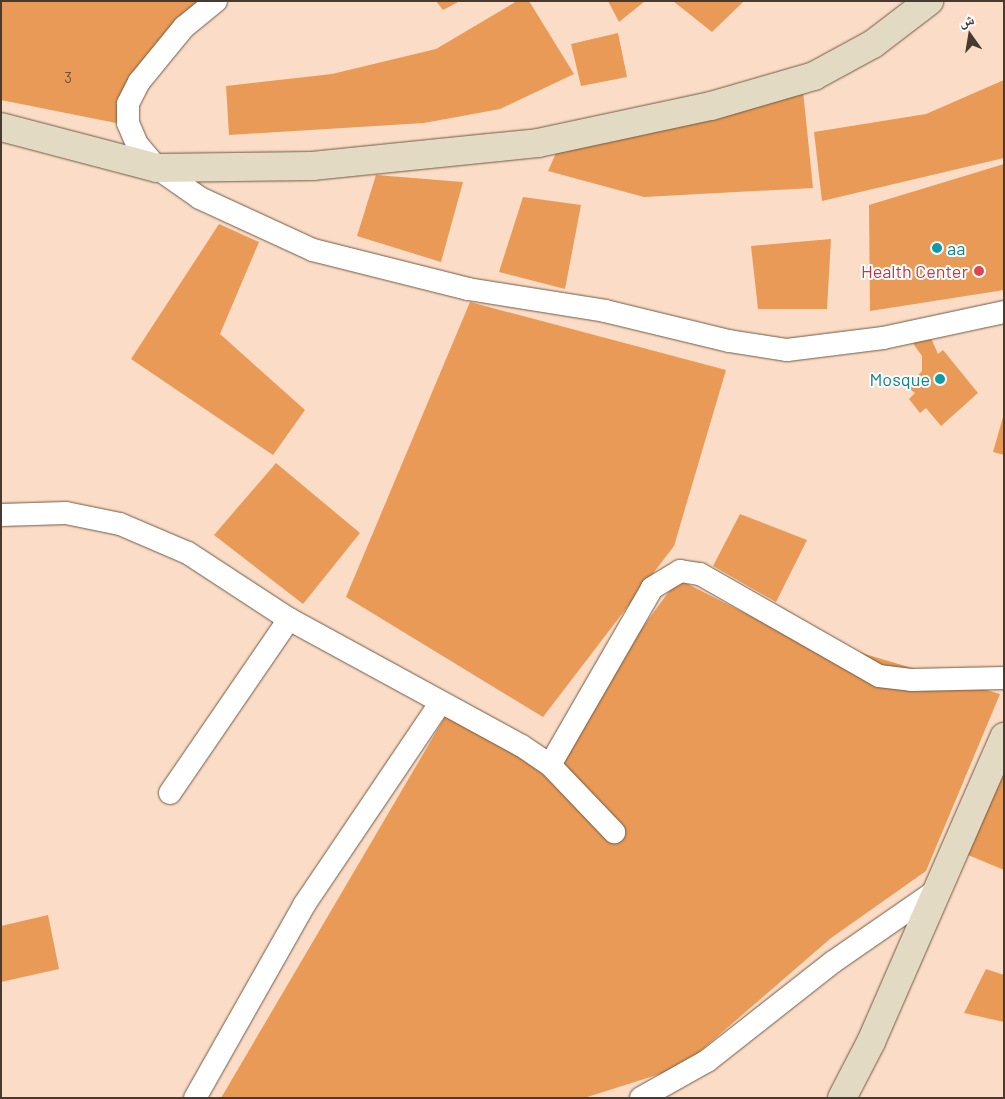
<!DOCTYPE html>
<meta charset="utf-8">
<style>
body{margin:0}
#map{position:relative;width:1005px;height:1099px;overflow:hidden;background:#fbddc7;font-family:Barlow,"Noto Naskh Arabic",sans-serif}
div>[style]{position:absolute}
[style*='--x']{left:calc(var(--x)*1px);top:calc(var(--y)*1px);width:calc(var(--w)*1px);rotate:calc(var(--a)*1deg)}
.building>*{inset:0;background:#e99a56}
.roads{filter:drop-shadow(0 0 1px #725945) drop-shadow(0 0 1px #725945)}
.street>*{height:22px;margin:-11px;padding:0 11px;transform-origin:11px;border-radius:11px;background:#fff}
.secondary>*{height:28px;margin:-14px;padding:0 14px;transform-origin:14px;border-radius:14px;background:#e2dac3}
.dots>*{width:14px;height:14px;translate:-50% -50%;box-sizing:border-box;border:2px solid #fff;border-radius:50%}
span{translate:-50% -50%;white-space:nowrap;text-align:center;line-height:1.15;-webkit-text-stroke:4px #fff;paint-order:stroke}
.number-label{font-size:15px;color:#6f523a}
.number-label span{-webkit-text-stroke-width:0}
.culture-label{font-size:18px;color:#0d838f}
.left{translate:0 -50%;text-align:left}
.right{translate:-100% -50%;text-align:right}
.health-label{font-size:18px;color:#be3a42}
.frame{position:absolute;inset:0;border:2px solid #463a31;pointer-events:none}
.north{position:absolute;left:945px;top:10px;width:50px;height:50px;-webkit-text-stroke:4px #fff;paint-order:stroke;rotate:347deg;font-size:14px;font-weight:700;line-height:20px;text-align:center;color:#463a31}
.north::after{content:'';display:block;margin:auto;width:18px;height:22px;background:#463a31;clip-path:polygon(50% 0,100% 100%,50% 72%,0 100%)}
</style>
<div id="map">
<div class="building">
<div style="clip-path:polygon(1px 1px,200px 1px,146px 56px,116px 123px,1px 100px)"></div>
<div style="clip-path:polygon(436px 1px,460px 1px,443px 10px)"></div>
<div style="clip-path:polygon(517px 1px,529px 1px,574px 74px,500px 109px,424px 123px,229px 135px,226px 86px,332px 74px,436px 49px)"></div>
<div style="clip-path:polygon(608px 1px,645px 1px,619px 22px)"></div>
<div style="clip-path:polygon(673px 1px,744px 1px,712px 32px)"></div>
<div style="clip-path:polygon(618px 33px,627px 77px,581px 86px,571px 44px)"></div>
<div style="clip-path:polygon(1004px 80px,1004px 158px,822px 201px,814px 132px,926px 114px)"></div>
<div style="clip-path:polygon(803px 91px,813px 188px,644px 197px,548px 171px,561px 142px)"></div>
<div style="clip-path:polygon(1004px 164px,1004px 290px,870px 311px,869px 205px)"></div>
<div style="clip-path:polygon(376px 175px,463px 182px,441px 262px,357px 236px)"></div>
<div style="clip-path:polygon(523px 197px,581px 205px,565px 289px,499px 272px)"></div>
<div style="clip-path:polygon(219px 224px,259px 242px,220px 334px,305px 410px,273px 455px,131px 359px)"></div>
<div style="clip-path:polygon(831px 239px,827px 309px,758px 309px,751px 246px)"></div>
<div style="clip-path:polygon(470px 302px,726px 370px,674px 546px,543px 717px,346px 597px)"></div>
<div style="clip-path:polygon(931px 338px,938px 354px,943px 350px,978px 393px,941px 426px,926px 408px,920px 413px,909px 399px,915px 393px,907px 387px,922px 371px,922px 356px,912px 342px)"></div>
<div style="clip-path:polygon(1003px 417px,1004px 417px,1004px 455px,993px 452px)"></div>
<div style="clip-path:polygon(276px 463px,360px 533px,303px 604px,214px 535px)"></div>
<div style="clip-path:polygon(740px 514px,807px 540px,776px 602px,713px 566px)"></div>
<div style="clip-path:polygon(678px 579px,770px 626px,1000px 694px,926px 871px,831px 938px,682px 1067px,584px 1098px,221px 1098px,449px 710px,542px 765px)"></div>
<div style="clip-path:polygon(1004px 769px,1004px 870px,968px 855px)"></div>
<div style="clip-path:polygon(48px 915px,59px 969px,1px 982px,1px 926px)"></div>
<div style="clip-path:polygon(986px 969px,1004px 975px,1004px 1022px,964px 1013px)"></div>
</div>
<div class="roads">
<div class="street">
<div style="--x:216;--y:1;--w:41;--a:140.9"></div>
<div style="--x:184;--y:27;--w:71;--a:129.3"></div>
<div style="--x:139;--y:82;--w:25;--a:117"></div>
<div style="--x:128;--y:104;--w:19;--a:90"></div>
<div style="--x:128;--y:123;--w:23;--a:67"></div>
<div style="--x:137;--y:144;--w:31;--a:50"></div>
<div style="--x:157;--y:168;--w:52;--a:34.9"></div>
<div style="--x:200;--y:198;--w:124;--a:24.7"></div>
<div style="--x:313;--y:250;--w:160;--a:14.1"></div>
<div style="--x:468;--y:289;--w:139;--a:9.1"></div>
<div style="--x:605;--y:311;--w:128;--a:13.6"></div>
<div style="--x:729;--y:341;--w:59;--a:8.8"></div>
<div style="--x:787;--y:350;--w:97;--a:-7.1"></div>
<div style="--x:883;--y:338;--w:124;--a:-12.1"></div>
<div style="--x:1;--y:515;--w:65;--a:-1.8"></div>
<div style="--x:66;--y:513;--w:55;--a:11.5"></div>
<div style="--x:120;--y:524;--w:74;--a:23.1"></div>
<div style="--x:188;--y:553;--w:121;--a:33.2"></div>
<div style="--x:289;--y:619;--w:265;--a:28.6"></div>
<div style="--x:522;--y:746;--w:34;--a:34"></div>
<div style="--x:550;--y:765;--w:93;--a:46.3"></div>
<div style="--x:550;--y:765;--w:204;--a:-60"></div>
<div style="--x:652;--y:588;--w:33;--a:-31"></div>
<div style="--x:680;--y:571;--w:20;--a:9"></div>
<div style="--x:700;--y:574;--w:206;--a:29.7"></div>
<div style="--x:879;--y:676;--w:32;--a:7"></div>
<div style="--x:911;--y:680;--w:93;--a:-1.2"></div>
<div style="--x:170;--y:793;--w:211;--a:-55.6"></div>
<div style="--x:195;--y:1098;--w:222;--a:-60.5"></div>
<div style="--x:304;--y:905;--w:244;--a:-56"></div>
<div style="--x:641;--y:1098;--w:76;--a:-29.3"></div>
<div style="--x:707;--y:1061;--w:160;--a:-38.2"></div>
<div style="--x:833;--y:962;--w:130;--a:-34.7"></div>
</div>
<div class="secondary">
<div style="--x:1;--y:127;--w:161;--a:14.7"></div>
<div style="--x:157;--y:168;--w:155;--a:-0.7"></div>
<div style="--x:312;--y:166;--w:227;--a:-5.8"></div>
<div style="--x:538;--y:143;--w:177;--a:-12.1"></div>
<div style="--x:711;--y:106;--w:107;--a:-16.2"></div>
<div style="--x:814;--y:76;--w:67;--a:-28.5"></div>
<div style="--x:873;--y:44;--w:71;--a:-37.5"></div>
<div style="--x:842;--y:1098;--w:63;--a:-62.6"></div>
<div style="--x:871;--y:1042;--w:333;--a:-66.4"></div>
</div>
</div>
<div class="dots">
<div style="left:937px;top:248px;background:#0f9aa8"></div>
<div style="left:979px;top:271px;background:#e0444e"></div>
<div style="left:940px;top:379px;background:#0f9aa8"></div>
</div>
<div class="number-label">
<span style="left:68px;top:78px">3</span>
</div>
<div class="culture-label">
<span class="left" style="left:947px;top:248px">aa</span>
<span class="right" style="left:930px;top:379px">Mosque</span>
</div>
<div class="health-label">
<span class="right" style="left:968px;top:271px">Health Center</span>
</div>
<div class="frame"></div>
<div class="north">ش</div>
</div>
